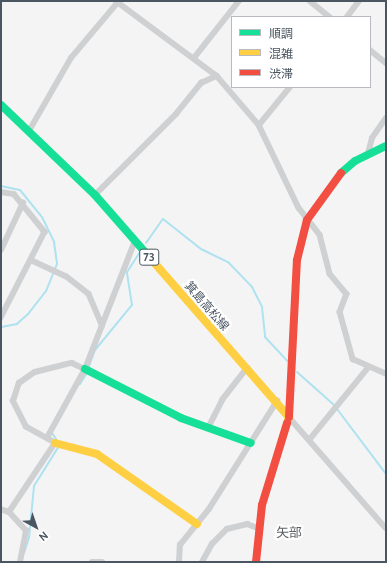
<!DOCTYPE html>
<meta charset="utf-8">
<style>
body{margin:0}
#map{position:relative;width:387px;height:563px;overflow:hidden;background:#f4f4f4;font-family:Cabin,"Noto Sans JP",sans-serif}
div>[style]{position:absolute}
[style*='--x']{left:calc(var(--x)*1px);top:calc(var(--y)*1px);width:calc(var(--w)*1px);rotate:calc(var(--a)*1deg)}
.stream>*{height:2px;margin:-1px;padding:0 1px;transform-origin:1px;border-radius:1px;background:#aee2f0}
.street>*{height:5.5px;margin:-2.75px;padding:0 2.75px;transform-origin:2.75px;border-radius:2.75px;background:#ced0d2}
.fast>*{height:8px;margin:-4px;padding:0 4px;transform-origin:4px;border-radius:4px;background:#16e098}
.slow>*{height:8px;margin:-4px;padding:0 4px;transform-origin:4px;border-radius:4px;background:#ffcf43}
.jam>*{height:8px;margin:-4px;padding:0 4px;transform-origin:4px;border-radius:4px;background:#f24e42}
span{translate:-50% -50%;white-space:nowrap;text-align:center;line-height:1.15;-webkit-text-stroke:4px #fff;paint-order:stroke}
.shield-label span{padding:1px 3px;background:#fff;border:1px solid;border-radius:3px;-webkit-text-stroke-width:0}
.shield-label{font-size:11px;color:#4a5661;font-weight:700}
.street-label{font-size:12px;color:#4a5661}
.neighbourhood-label{font-size:13px;color:#5f6368}
.frame{position:absolute;inset:0;border:2px solid #4a5661;pointer-events:none}
.legend{position:absolute;left:231px;top:16px;width:140px;height:72px;box-sizing:border-box;background:#fff;border:1px solid #b7bbc0;margin:0;padding:5px 7px;list-style:none;font-size:12px;color:#4a5661}
.legend li{display:flex;align-items:center;gap:8px;height:20px}
.legend b{width:20px;border:1px solid #b7bbc0}
.north{position:absolute;left:16px;top:507px;width:40px;height:40px;-webkit-text-stroke:3px #fff;paint-order:stroke;rotate:140deg;font-size:11px;font-weight:700;line-height:16px;text-align:center;color:#4a5661}
.north::after{content:'';display:block;margin:auto;width:14px;height:18px;background:#4a5661;clip-path:polygon(50% 0,100% 100%,50% 72%,0 100%)}
</style>
<div id="map">
<div class="stream">
<div style="--x:1;--y:186;--w:19;--a:12"></div>
<div style="--x:20;--y:190;--w:35;--a:51"></div>
<div style="--x:42;--y:217;--w:28;--a:64"></div>
<div style="--x:54;--y:242;--w:22;--a:82"></div>
<div style="--x:57;--y:264;--w:29;--a:112"></div>
<div style="--x:46;--y:291;--w:29;--a:128"></div>
<div style="--x:28;--y:314;--w:15;--a:138"></div>
<div style="--x:17;--y:324;--w:16;--a:169"></div>
<div style="--x:146;--y:243;--w:29;--a:-55"></div>
<div style="--x:163;--y:219;--w:48;--a:38.3"></div>
<div style="--x:201;--y:249;--w:30;--a:26"></div>
<div style="--x:228;--y:262;--w:35;--a:46"></div>
<div style="--x:252;--y:287;--w:22;--a:63"></div>
<div style="--x:262;--y:307;--w:30;--a:84"></div>
<div style="--x:265;--y:337;--w:33;--a:47"></div>
<div style="--x:88;--y:369;--w:20;--a:-70"></div>
<div style="--x:95;--y:350;--w:58;--a:-50.6"></div>
<div style="--x:132;--y:305;--w:33;--a:-99"></div>
<div style="--x:127;--y:272;--w:24;--a:-57"></div>
<div style="--x:297;--y:372;--w:50;--a:41.7"></div>
<div style="--x:334;--y:405;--w:86;--a:53"></div>
<div style="--x:80;--y:384;--w:13;--a:-58"></div>
<div style="--x:52;--y:433;--w:11;--a:56"></div>
<div style="--x:24;--y:553;--w:16;--a:-72"></div>
<div style="--x:29;--y:538;--w:52;--a:-84.5"></div>
<div style="--x:34;--y:486;--w:47;--a:-58"></div>
</div>
<div class="street">
<div style="--x:116;--y:1;--w:126;--a:36.6"></div>
<div style="--x:217;--y:76;--w:65;--a:49.4"></div>
<div style="--x:259;--y:125;--w:92;--a:64.3"></div>
<div style="--x:299;--y:208;--w:34;--a:52"></div>
<div style="--x:320;--y:235;--w:40;--a:75.6"></div>
<div style="--x:330;--y:274;--w:26;--a:50"></div>
<div style="--x:347;--y:294;--w:19;--a:111"></div>
<div style="--x:340;--y:312;--w:49;--a:74.5"></div>
<div style="--x:353;--y:359;--w:36;--a:24"></div>
<div style="--x:310;--y:1;--w:26;--a:39"></div>
<div style="--x:347;--y:17;--w:20;--a:-53"></div>
<div style="--x:370;--y:50;--w:21;--a:39"></div>
<div style="--x:194;--y:58;--w:73;--a:-51.7"></div>
<div style="--x:259;--y:125;--w:49;--a:-50.8"></div>
<div style="--x:29;--y:131;--w:84;--a:-60.1"></div>
<div style="--x:71;--y:58;--w:75;--a:-49.9"></div>
<div style="--x:368;--y:154;--w:16;--a:-76"></div>
<div style="--x:372;--y:138;--w:24;--a:-55"></div>
<div style="--x:1;--y:192;--w:13;--a:9"></div>
<div style="--x:14;--y:194;--w:49;--a:50.8"></div>
<div style="--x:45;--y:232;--w:97;--a:117.1"></div>
<div style="--x:95;--y:195;--w:115;--a:-45"></div>
<div style="--x:176;--y:114;--w:40;--a:-51"></div>
<div style="--x:201;--y:83;--w:17;--a:-24"></div>
<div style="--x:1;--y:250;--w:52;--a:-64.9"></div>
<div style="--x:31;--y:260;--w:38;--a:25"></div>
<div style="--x:66;--y:276;--w:29;--a:38"></div>
<div style="--x:89;--y:294;--w:34;--a:67"></div>
<div style="--x:289;--y:417;--w:147;--a:48.9"></div>
<div style="--x:208;--y:428;--w:31;--a:-63"></div>
<div style="--x:222;--y:400;--w:41;--a:-52"></div>
<div style="--x:48;--y:436;--w:77;--a:-61.1"></div>
<div style="--x:85;--y:369;--w:137;--a:-68.7"></div>
<div style="--x:310;--y:439;--w:92;--a:-50.8"></div>
<div style="--x:1;--y:509;--w:9;--a:21"></div>
<div style="--x:20;--y:562;--w:32;--a:-79"></div>
<div style="--x:26;--y:531;--w:25;--a:-132"></div>
<div style="--x:9;--y:512;--w:83;--a:-56.3"></div>
<div style="--x:55;--y:443;--w:33;--a:-151"></div>
<div style="--x:26;--y:427;--w:29;--a:-117"></div>
<div style="--x:13;--y:401;--w:19;--a:-72"></div>
<div style="--x:19;--y:383;--w:19;--a:-35"></div>
<div style="--x:35;--y:372;--w:38;--a:-14"></div>
<div style="--x:72;--y:363;--w:14;--a:25"></div>
<div style="--x:92;--y:562;--w:10;--a:0"></div>
<div style="--x:179;--y:562;--w:17;--a:-87"></div>
<div style="--x:180;--y:545;--w:46;--a:-51.1"></div>
<div style="--x:209;--y:509;--w:128;--a:-57.8"></div>
<div style="--x:202;--y:562;--w:21;--a:-61"></div>
<div style="--x:212;--y:544;--w:21;--a:-45"></div>
<div style="--x:227;--y:529;--w:21;--a:-14"></div>
<div style="--x:247;--y:524;--w:12;--a:20"></div>
</div>
<div class="fast">
<div style="--x:1;--y:105;--w:130;--a:43.8"></div>
<div style="--x:95;--y:195;--w:85;--a:48.8"></div>
<div style="--x:341;--y:173;--w:18;--a:-41"></div>
<div style="--x:355;--y:161;--w:34;--a:-26"></div>
<div style="--x:85;--y:369;--w:108;--a:27"></div>
<div style="--x:181;--y:418;--w:74;--a:19.7"></div>
</div>
<div class="slow">
<div style="--x:151;--y:259;--w:210;--a:48.9"></div>
<div style="--x:289;--y:417;--w:6;--a:108"></div>
<div style="--x:55;--y:443;--w:43;--a:14.7"></div>
<div style="--x:97;--y:454;--w:122;--a:35"></div>
</div>
<div class="jam">
<div style="--x:289;--y:417;--w:157;--a:-87.1"></div>
<div style="--x:297;--y:260;--w:41;--a:-76"></div>
<div style="--x:307;--y:220;--w:58;--a:-54.1"></div>
<div style="--x:256;--y:562;--w:57;--a:-84"></div>
<div style="--x:262;--y:505;--w:86;--a:-73"></div>
</div>
<div class="shield-label">
<span style="left:149px;top:257px">73</span>
</div>
<div class="street-label">
<span style="left:207px;top:306px;rotate:49deg">箕島高松線</span>
</div>
<div class="neighbourhood-label">
<span style="left:289px;top:532px">矢部</span>
</div>
<div class="frame"></div>
<ul class="legend">
<li><b style="height:5px;background:#16e098"></b>順調</li>
<li><b style="height:5px;background:#ffcf43"></b>混雑</li>
<li><b style="height:5px;background:#f24e42"></b>渋滞</li>
</ul>
<div class="north">N</div>
</div>
